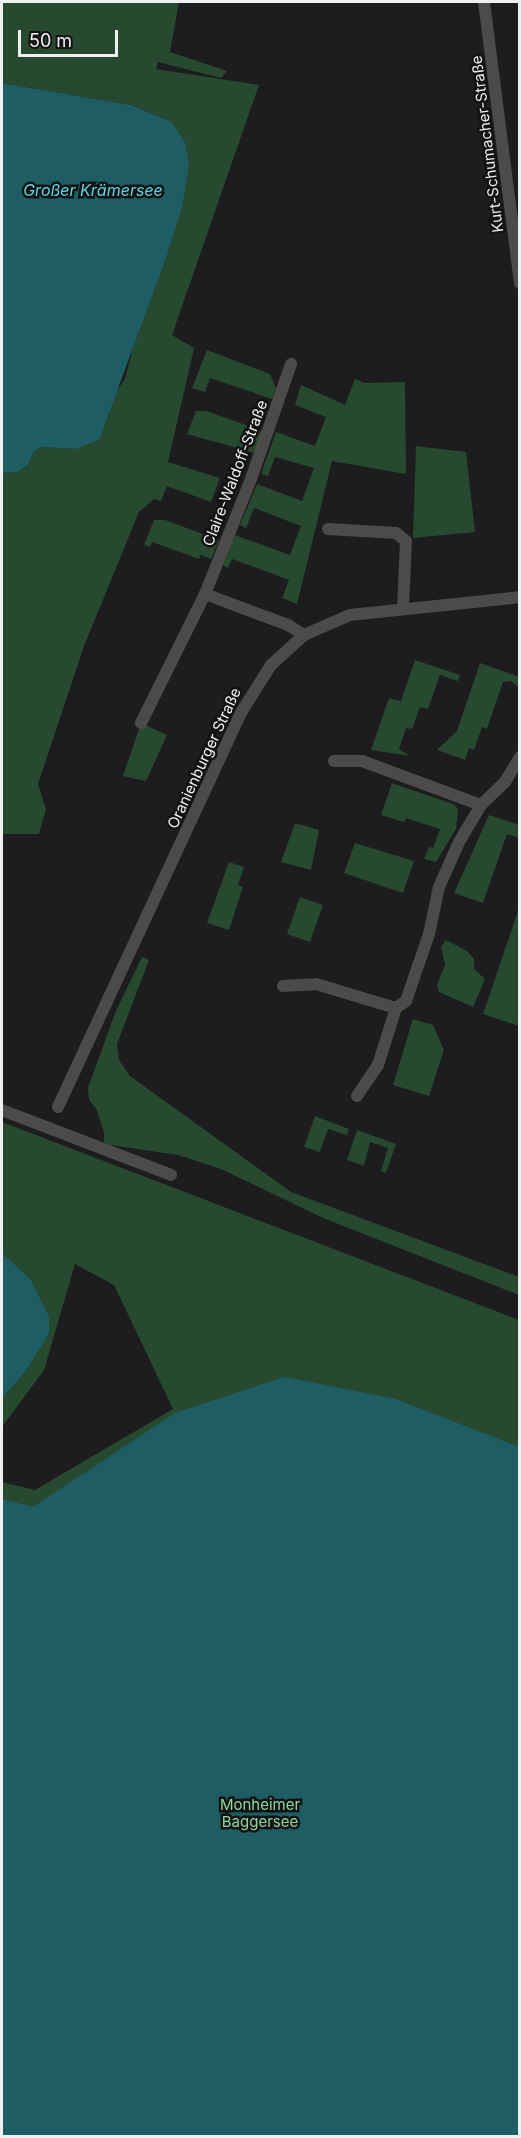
<!DOCTYPE html>
<meta charset="utf-8">
<style>
body{margin:0}
#map{position:relative;width:521px;height:2138px;overflow:hidden;background:#1d1c1e;font-family:Inter,sans-serif}
div>[style]{position:absolute}
[style*='--x']{left:calc(var(--x)*1px);top:calc(var(--y)*1px);width:calc(var(--w)*1px);rotate:calc(var(--a)*1deg)}
.green>*{inset:0;background:#27492f}
.water>*{inset:0;background:#1e5d64}
.minor>*{height:12px;margin:-6px;padding:0 6px;transform-origin:6px;border-radius:6px;background:#4c4b4a}
span{translate:-50% -50%;white-space:nowrap;text-align:center;line-height:1.15;-webkit-text-stroke:5px #141314;paint-order:stroke}
.street-label{font-size:15px;color:#f0eff1}
.park-label{font-size:15px;color:#8ed79d}
.water-label{font-size:16px;color:#5fd8e6;font-style:italic}
.frame{position:absolute;inset:0;border:3px solid #f0eff1;pointer-events:none}
.scale{position:absolute;left:18px;top:30px;width:100px;height:27px;box-sizing:border-box;border:3px solid #f0eff1;border-top:0;padding-left:8px;font-size:18px;line-height:21px;white-space:nowrap;color:#f0eff1;-webkit-text-stroke:4px #141314;paint-order:stroke}
</style>
<div id="map">
<div class="green">
<div style="clip-path:polygon(2px 2px,179px 2px,170px 52px,227px 71px,221px 78px,158px 62px,156px 69px,259px 85px,172px 335px,194px 348px,168px 462px,220px 478px,211px 502px,167px 486px,161px 501px,154px 499px,139px 512px,84px 646px,38px 784px,46px 809px,39px 834px,2px 834px,2px 473px,17px 472px,28px 465px,33px 452px,42px 447px,75px 449px,125px 379px,185px 142px,172px 122px,131px 105px,2px 83px)"></div>
<div style="clip-path:polygon(207px 350px,270px 374px,276px 388px,272px 399px,210px 378px,205px 392px,192px 388px)"></div>
<div style="clip-path:polygon(355px 379px,365px 383px,405px 382px,406px 474px,332px 461px,297px 604px,282px 598px,289px 580px,232px 559px,228px 568px,223px 565px,235px 535px,290px 555px,301px 526px,254px 508px,246px 528px,240px 525px,257px 484px,302px 501px,314px 468px,275px 457px,268px 476px,261px 474px,276px 432px,315px 446px,326px 417px,295px 405px,301px 385px,345px 405px)"></div>
<div style="clip-path:polygon(196px 411px,207px 411px,262px 431px,255px 453px,187px 434px)"></div>
<div style="clip-path:polygon(416px 446px,466px 452px,475px 532px,413px 538px)"></div>
<div style="clip-path:polygon(154px 520px,165px 520px,219px 540px,211px 559px,201px 555px,199px 559px,152px 542px,150px 547px,144px 545px)"></div>
<div style="clip-path:polygon(415px 660px,460px 675px,458px 681px,440px 675px,428px 709px,420px 707px,412px 729px,406px 728px,399px 749px,410px 756px,371px 750px,389px 698px,401px 701px)"></div>
<div style="clip-path:polygon(480px 663px,519px 677px,519px 688px,511px 681px,503px 682px,487px 729px,482px 727px,474px 750px,469px 748px,465px 760px,437px 750px,457px 731px)"></div>
<div style="clip-path:polygon(141px 723px,167px 735px,146px 781px,123px 776px)"></div>
<div style="clip-path:polygon(392px 783px,453px 804px,458px 809px,456px 829px,436px 862px,424px 859px,429px 847px,433px 848px,440px 829px,406px 818px,404px 822px,381px 815px)"></div>
<div style="clip-path:polygon(489px 815px,519px 825px,519px 838px,507px 834px,483px 903px,454px 893px)"></div>
<div style="clip-path:polygon(295px 823px,319px 830px,311px 870px,281px 862px)"></div>
<div style="clip-path:polygon(355px 843px,414px 861px,403px 893px,344px 873px)"></div>
<div style="clip-path:polygon(229px 862px,244px 867px,238px 885px,243px 887px,229px 930px,207px 923px)"></div>
<div style="clip-path:polygon(300px 897px,323px 905px,310px 942px,287px 934px)"></div>
<div style="clip-path:polygon(519px 908px,519px 1026px,483px 1014px)"></div>
<div style="clip-path:polygon(446px 940px,467px 951px,474px 959px,474px 969px,485px 979px,473px 1007px,439px 992px,437px 985px,445px 965px,441px 947px)"></div>
<div style="clip-path:polygon(142px 957px,149px 960px,117px 1044px,119px 1060px,130px 1076px,291px 1192px,519px 1277px,519px 1295px,323px 1218px,221px 1169px,178px 1155px,104px 1144px,104px 1133px,97px 1110px,89px 1100px,88px 1088px,115px 1013px)"></div>
<div style="clip-path:polygon(413px 1019px,433px 1025px,444px 1050px,429px 1096px,393px 1085px)"></div>
<div style="clip-path:polygon(315px 1116px,349px 1129px,347px 1135px,328px 1129px,320px 1152px,304px 1147px)"></div>
<div style="clip-path:polygon(2px 1122px,519px 1320px,519px 2136px,2px 2136px,2px 1482px,35px 1490px,173px 1409px,114px 1285px,75px 1264px,44px 1370px,2px 1427px)"></div>
<div style="clip-path:polygon(357px 1130px,396px 1144px,386px 1173px,381px 1171px,388px 1148px,370px 1142px,364px 1166px,347px 1160px)"></div>
</div>
<div class="water">
<div style="clip-path:polygon(2px 83px,131px 105px,172px 122px,185px 142px,189px 165px,182px 207px,166px 258px,99px 440px,75px 449px,42px 447px,33px 452px,28px 465px,17px 472px,2px 473px)"></div>
<div style="clip-path:polygon(2px 1253px,31px 1280px,49px 1317px,49px 1333px,27px 1369px,2px 1398px)"></div>
<div style="clip-path:polygon(284px 1377px,396px 1399px,519px 1447px,519px 2136px,2px 2136px,2px 1499px,33px 1507px,175px 1413px)"></div>
</div>
<div class="minor">
<div style="--x:484;--y:2;--w:283;--a:82.7"></div>
<div style="--x:328;--y:529;--w:68;--a:3.4"></div>
<div style="--x:396;--y:533;--w:13;--a:39"></div>
<div style="--x:406;--y:541;--w:67;--a:92.6"></div>
<div style="--x:205;--y:594;--w:89;--a:20.5"></div>
<div style="--x:288;--y:625;--w:19;--a:32"></div>
<div style="--x:141;--y:723;--w:144;--a:-63.6"></div>
<div style="--x:205;--y:594;--w:124;--a:-68.2"></div>
<div style="--x:251;--y:479;--w:122;--a:-70.8"></div>
<div style="--x:334;--y:761;--w:28;--a:0"></div>
<div style="--x:362;--y:761;--w:127;--a:20.3"></div>
<div style="--x:283;--y:986;--w:33;--a:-3"></div>
<div style="--x:316;--y:984;--w:84;--a:16.7"></div>
<div style="--x:357;--y:1096;--w:37;--a:-56"></div>
<div style="--x:378;--y:1065;--w:60;--a:-72.5"></div>
<div style="--x:396;--y:1008;--w:12;--a:-35"></div>
<div style="--x:406;--y:1001;--w:71;--a:-71.1"></div>
<div style="--x:429;--y:934;--w:48;--a:-78"></div>
<div style="--x:439;--y:887;--w:49;--a:-66"></div>
<div style="--x:459;--y:842;--w:43;--a:-59.3"></div>
<div style="--x:481;--y:805;--w:33;--a:-44"></div>
<div style="--x:505;--y:782;--w:29;--a:-59"></div>
<div style="--x:58;--y:1107;--w:437;--a:-65.1"></div>
<div style="--x:242;--y:711;--w:54;--a:-57.8"></div>
<div style="--x:271;--y:665;--w:45;--a:-42.3"></div>
<div style="--x:304;--y:635;--w:50;--a:-23.5"></div>
<div style="--x:350;--y:615;--w:171;--a:-6"></div>
<div style="--x:2;--y:1110;--w:181;--a:21"></div>
</div>
<div class="street-label">
<span style="left:487px;top:144px;rotate:-97deg">Kurt-Schumacher-Straße</span>
<span style="left:235px;top:473px;rotate:-69deg">Claire-Waldoff-Straße</span>
<span style="left:204px;top:758px;rotate:-65deg">Oranienburger Straße</span>
</div>
<div class="park-label">
<span style="left:260px;top:1813px">Monheimer<br>Baggersee</span>
</div>
<div class="water-label">
<span style="left:93px;top:190px">Großer Krämersee</span>
</div>
<div class="frame"></div>
<div class="scale">50 m</div>
</div>
